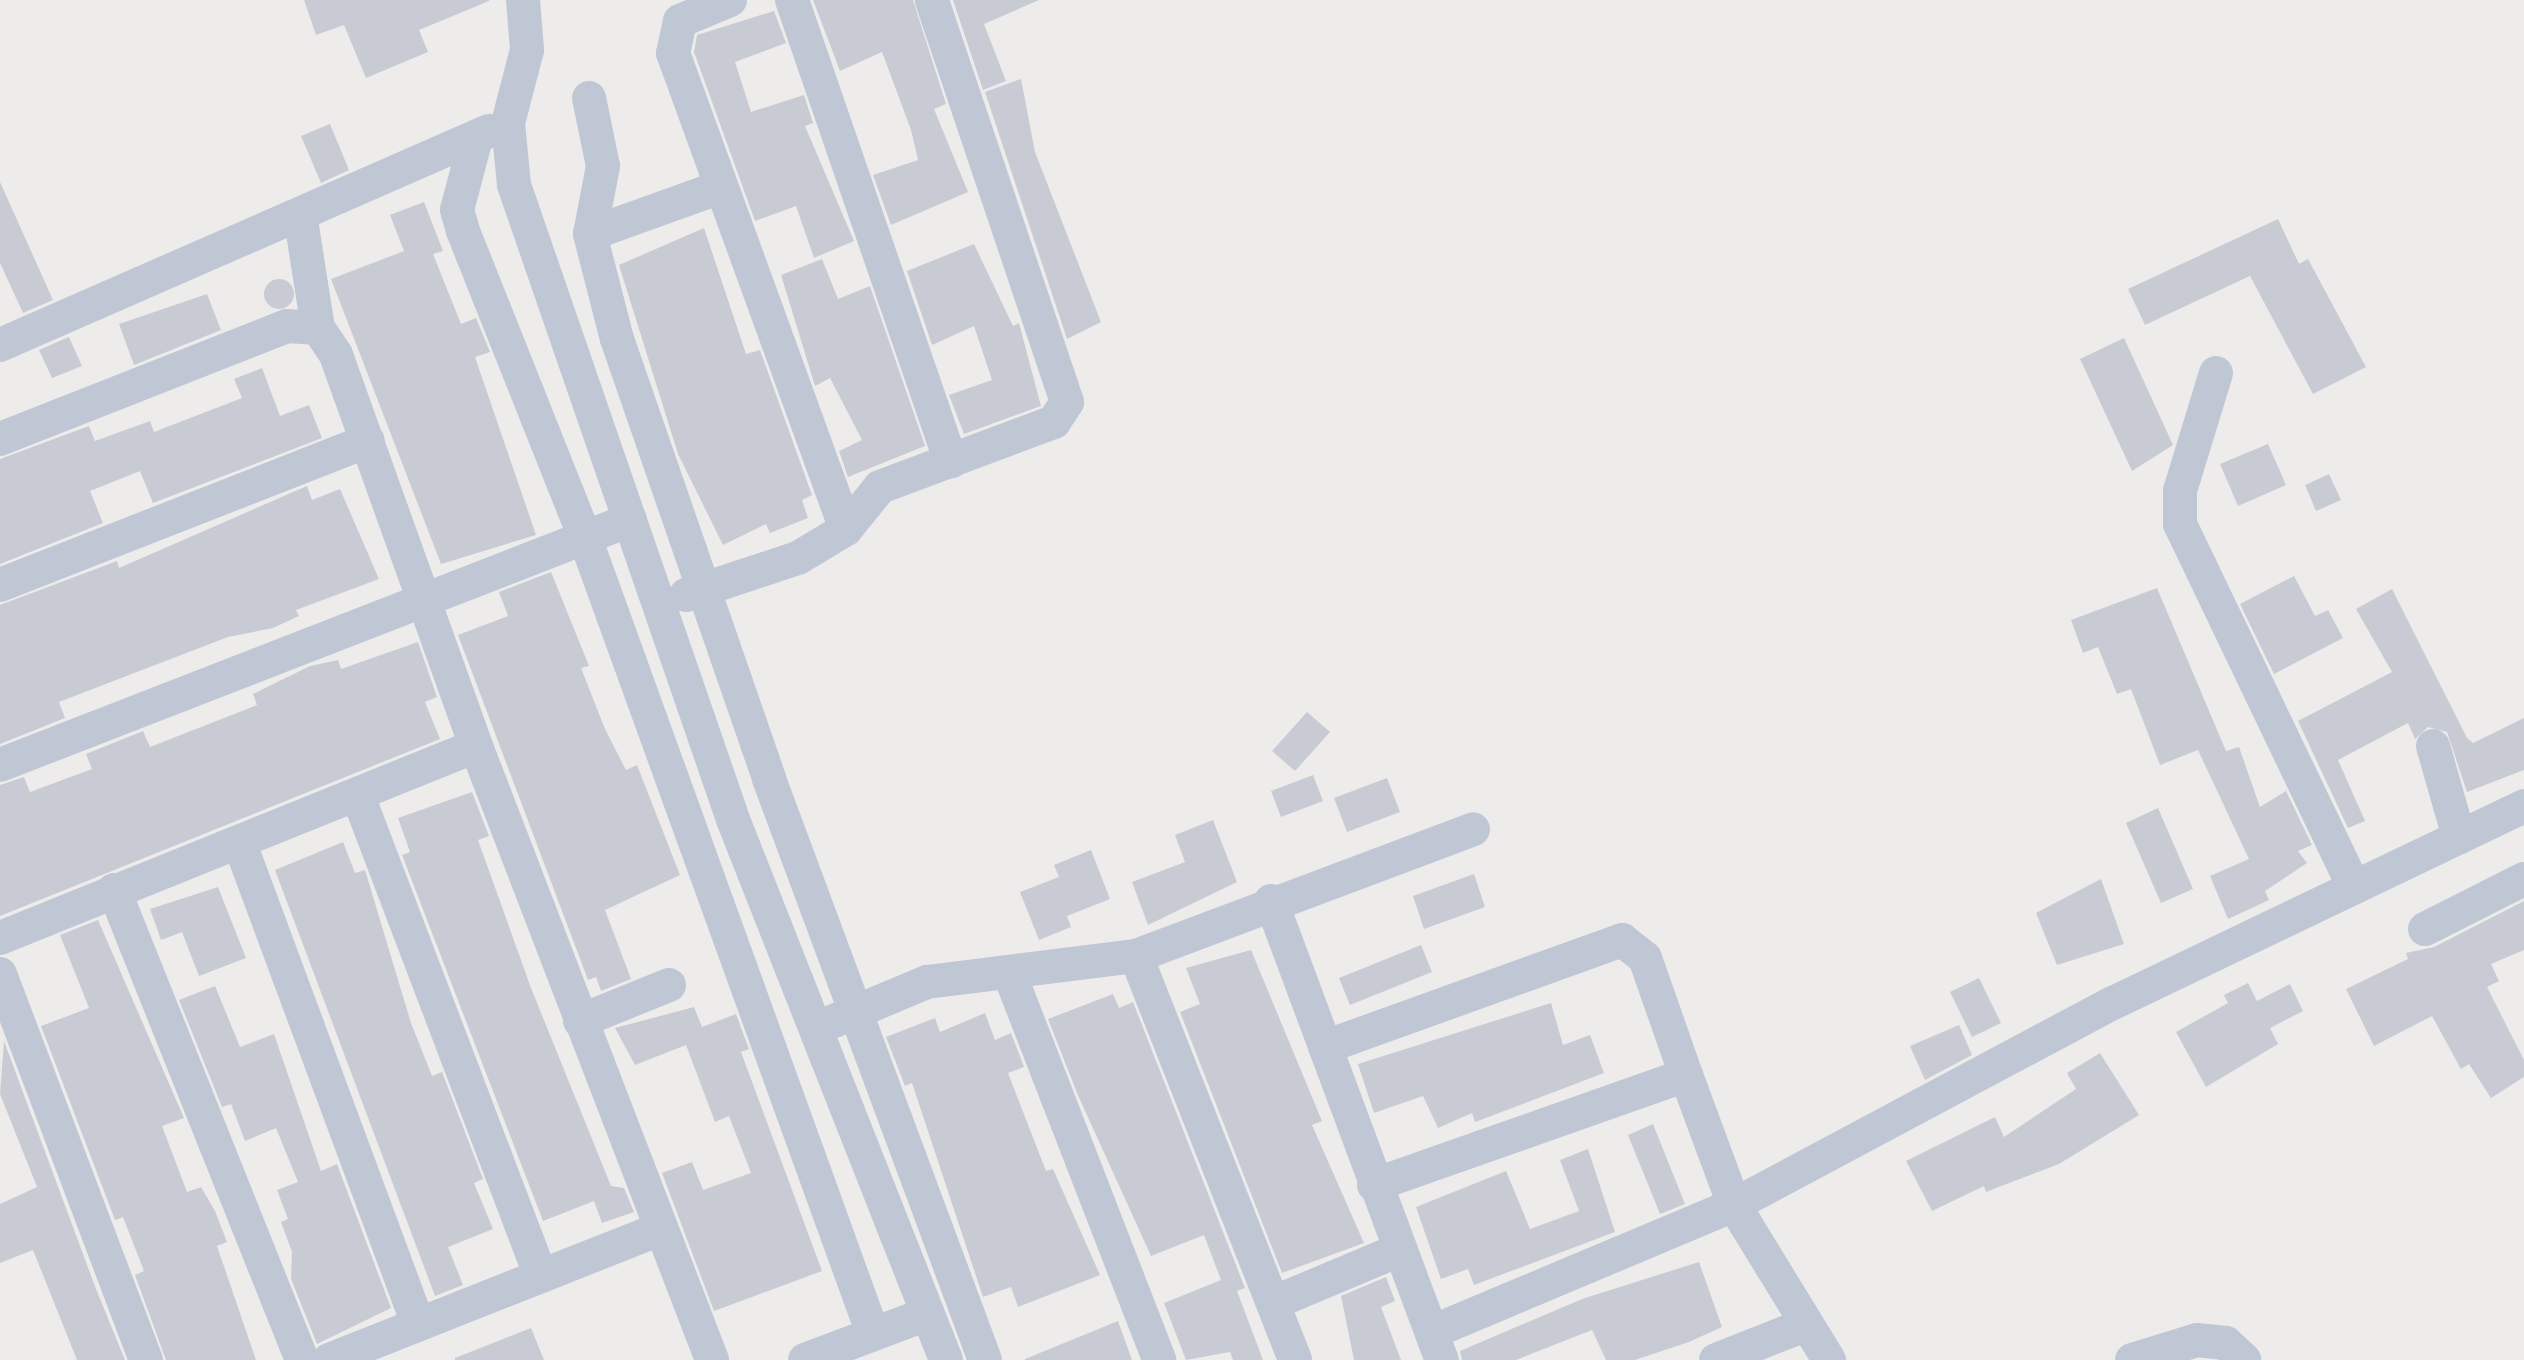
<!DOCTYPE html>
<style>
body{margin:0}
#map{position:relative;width:2524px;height:1360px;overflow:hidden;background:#eeebeb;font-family:Mulish,sans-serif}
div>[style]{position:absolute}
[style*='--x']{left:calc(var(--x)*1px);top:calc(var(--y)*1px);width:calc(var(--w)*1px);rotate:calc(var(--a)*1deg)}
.building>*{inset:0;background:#c9cbd4}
.round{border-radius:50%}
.minor>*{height:34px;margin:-17px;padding:0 17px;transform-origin:17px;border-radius:17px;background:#bfc7d5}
span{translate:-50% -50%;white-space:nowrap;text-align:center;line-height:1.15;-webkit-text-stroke:8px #fff;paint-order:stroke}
</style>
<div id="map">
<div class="building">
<div style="clip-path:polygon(304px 0,489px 0,489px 1px,419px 30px,428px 52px,366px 78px,344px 25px,316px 35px)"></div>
<div style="clip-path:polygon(813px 0,913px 0,946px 104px,934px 109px,968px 192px,891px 225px,873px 175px,918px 160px,911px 130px,882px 52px,840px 71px)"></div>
<div style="clip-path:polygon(953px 0,1039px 0,984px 24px,1006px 81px,983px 90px)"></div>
<div style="clip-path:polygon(774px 11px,786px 43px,735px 62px,751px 112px,804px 95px,813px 123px,805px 126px,854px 241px,814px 258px,796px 206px,755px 221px,694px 52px,697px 35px)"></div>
<div style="clip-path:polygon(1021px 79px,1035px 152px,1101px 322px,1067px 339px,985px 92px)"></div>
<div style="clip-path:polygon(330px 124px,349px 170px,321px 183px,301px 136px)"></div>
<div style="clip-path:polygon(0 182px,53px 300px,23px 313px,0 263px)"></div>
<div style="clip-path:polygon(424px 202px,443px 251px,433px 254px,461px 324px,476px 318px,490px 352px,475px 357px,536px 535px,441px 564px,331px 279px,404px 251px,390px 215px)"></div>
<div style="clip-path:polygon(2278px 219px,2299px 264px,2308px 259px,2366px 367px,2313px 394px,2250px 276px,2145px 325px,2128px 289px)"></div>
<div style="clip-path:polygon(704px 228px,746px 354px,760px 350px,812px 495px,802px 500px,808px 518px,770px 533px,766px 524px,723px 545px,678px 454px,619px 265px)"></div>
<div style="clip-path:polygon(974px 244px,1013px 326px,1019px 323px,1041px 406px,964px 434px,949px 395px,992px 380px,974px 326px,932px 345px,907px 271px)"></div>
<div style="clip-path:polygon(822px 259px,838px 299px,870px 286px,925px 446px,848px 477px,839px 451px,862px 440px,830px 378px,815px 386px,781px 275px)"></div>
<div class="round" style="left:264px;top:279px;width:30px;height:30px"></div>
<div style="clip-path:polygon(207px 294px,221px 330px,134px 365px,119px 324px)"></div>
<div style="clip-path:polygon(69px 337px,82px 366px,52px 378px,39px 350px)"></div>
<div style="clip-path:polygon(2124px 338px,2173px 445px,2132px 471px,2080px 359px)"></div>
<div style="clip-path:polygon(262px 368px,280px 416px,309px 405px,322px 438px,153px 503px,140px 471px,90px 491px,103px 523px,0 564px,0 459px,89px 426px,95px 441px,150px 421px,154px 432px,242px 398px,234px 379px)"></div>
<div style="clip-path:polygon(2268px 444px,2286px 485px,2238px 506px,2220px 464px)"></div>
<div style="clip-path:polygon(2329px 474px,2341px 500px,2316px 511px,2305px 485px)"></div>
<div style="clip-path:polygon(307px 486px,312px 500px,340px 489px,379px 579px,296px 610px,299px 616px,273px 628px,228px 637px,59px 702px,65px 718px,0 744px,0 605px,117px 561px,119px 568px)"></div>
<div style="clip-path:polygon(551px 572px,589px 666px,581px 668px,605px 729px,626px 770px,637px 765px,680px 875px,605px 910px,631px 979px,601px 991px,596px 977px,588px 980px,458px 635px,508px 616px,499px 592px)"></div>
<div style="clip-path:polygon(2294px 576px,2315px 616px,2328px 610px,2343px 638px,2274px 674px,2240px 604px)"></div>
<div style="clip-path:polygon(2157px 588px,2226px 751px,2239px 747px,2260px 807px,2286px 791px,2312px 845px,2298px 851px,2307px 863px,2265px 891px,2269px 900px,2228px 919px,2210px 876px,2249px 859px,2198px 750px,2160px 765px,2131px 689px,2117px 694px,2098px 647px,2083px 653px,2071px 620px)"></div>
<div style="clip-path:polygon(2392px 589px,2467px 738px,2473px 743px,2524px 718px,2524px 770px,2467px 792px,2447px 732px,2428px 727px,2415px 739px,2408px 723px,2338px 760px,2365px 821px,2348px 828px,2298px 721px,2392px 672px,2356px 609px)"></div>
<div style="clip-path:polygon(418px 642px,437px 697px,425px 702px,440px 739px,0 916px,0 785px,24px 777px,30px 792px,92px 769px,86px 754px,143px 731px,150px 747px,257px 705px,253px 694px,310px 666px,338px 660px,341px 669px)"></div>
<div style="clip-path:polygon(1307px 712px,1330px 732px,1295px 771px,1272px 751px)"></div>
<div style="clip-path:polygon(1313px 775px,1323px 801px,1281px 817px,1271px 791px)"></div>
<div style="clip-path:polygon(1387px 778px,1400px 812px,1347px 832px,1334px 798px)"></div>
<div style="clip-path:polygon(472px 792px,489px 836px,478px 840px,531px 988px,611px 1186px,624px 1188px,634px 1212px,602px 1223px,594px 1201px,543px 1221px,402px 855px,410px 852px,398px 818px)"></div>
<div style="clip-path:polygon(2158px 808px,2193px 889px,2161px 903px,2126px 823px)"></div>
<div style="clip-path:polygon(1213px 820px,1237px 882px,1148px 925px,1132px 882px,1185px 862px,1175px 835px)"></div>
<div style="clip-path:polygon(343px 842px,355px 873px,365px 870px,411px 1023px,432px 1076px,442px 1072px,483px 1179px,474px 1183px,493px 1229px,448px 1247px,463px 1285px,435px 1296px,275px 870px)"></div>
<div style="clip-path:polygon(1091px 850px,1110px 899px,1067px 916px,1071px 927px,1039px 940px,1020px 892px,1059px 877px,1054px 865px)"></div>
<div style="clip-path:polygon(1474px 874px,1485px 907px,1424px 929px,1413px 896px)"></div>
<div style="clip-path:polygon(2101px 879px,2124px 944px,2057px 965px,2036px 913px)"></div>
<div style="clip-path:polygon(218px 887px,246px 958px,199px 976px,182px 932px,161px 940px,150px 909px)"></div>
<div style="clip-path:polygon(2524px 901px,2524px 950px,2491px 964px,2499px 981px,2487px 987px,2524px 1060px,2524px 1077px,2491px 1098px,2469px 1064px,2461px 1069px,2432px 1016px,2374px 1046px,2346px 989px,2408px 959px,2406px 953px,2434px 947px)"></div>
<div style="clip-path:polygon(98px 920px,184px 1118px,162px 1126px,187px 1192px,201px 1187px,215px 1211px,227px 1242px,217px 1246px,256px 1360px,166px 1360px,135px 1275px,144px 1271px,123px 1217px,115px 1220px,41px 1026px,89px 1008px,60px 935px)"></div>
<div style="clip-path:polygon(1421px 945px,1432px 972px,1350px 1005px,1339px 978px)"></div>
<div style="clip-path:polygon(1251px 950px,1322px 1121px,1312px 1125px,1364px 1243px,1282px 1273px,1180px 1012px,1200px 1004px,1186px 968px)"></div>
<div style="clip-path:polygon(1979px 978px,2001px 1023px,1972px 1037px,1950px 992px)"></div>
<div style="clip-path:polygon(2248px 983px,2257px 1001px,2290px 984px,2303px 1011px,2270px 1028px,2278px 1044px,2206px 1087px,2176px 1032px,2228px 1003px,2224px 995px)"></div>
<div style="clip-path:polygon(215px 986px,240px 1047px,274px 1034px,321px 1171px,337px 1164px,391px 1308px,317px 1344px,291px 1279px,292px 1252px,281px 1222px,288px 1219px,277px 1190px,298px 1182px,276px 1128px,245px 1141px,231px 1104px,222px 1107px,179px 1000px)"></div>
<div style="clip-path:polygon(1113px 994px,1119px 1008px,1133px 1002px,1245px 1288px,1237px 1291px,1263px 1360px,1233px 1360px,1230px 1352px,1186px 1360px,1164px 1303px,1221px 1280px,1204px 1235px,1151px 1256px,1077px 1093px,1048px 1019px)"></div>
<div style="clip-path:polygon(1551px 1003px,1563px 1045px,1590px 1035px,1604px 1073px,1475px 1122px,1472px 1113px,1438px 1128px,1423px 1096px,1374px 1113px,1358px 1064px)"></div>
<div style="clip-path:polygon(694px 1007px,702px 1027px,736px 1014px,749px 1049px,741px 1052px,822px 1271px,714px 1311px,662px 1173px,692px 1162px,703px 1190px,751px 1173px,729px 1116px,715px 1122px,686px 1045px,635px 1065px,615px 1028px)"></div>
<div style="clip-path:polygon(985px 1013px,995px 1040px,1011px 1033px,1024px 1067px,1008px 1073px,1046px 1171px,1053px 1169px,1100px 1275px,1018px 1307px,1011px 1287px,983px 1297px,912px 1083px,905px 1086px,886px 1037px,935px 1018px,940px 1032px)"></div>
<div style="clip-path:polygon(1959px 1025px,1972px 1055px,1925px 1080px,1910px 1046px)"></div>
<div style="clip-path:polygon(4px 1041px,96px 1289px,125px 1360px,77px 1360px,33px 1250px,0 1263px,0 1204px,37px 1187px,0 1094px)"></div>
<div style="clip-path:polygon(2100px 1053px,2139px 1115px,2059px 1164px,1986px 1192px,1984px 1186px,1932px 1211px,1906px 1161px,1995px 1117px,2004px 1137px,2076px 1089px,2067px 1073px)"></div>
<div style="clip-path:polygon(1653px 1124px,1685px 1204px,1660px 1214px,1628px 1135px)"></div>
<div style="clip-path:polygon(1588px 1149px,1615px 1232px,1474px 1285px,1468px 1269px,1441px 1279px,1416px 1207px,1506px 1171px,1530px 1229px,1579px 1211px,1560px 1160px)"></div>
<div style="clip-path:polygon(1699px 1262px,1722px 1327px,1689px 1342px,1635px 1360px,1606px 1360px,1592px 1330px,1516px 1360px,1462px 1360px,1460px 1351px,1582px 1299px)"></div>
<div style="clip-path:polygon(1386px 1277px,1395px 1301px,1381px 1307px,1401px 1360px,1354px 1360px,1341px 1296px)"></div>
<div style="clip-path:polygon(1118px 1321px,1132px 1360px,1025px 1360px,1025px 1359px)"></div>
<div style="clip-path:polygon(531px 1328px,544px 1360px,455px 1360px,455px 1358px)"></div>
</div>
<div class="minor">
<div style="--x:523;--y:0;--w:50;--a:85.4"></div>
<div style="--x:527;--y:50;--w:75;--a:104.6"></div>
<div style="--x:508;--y:123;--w:62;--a:84.5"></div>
<div style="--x:514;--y:185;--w:674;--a:70.95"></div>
<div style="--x:734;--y:822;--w:578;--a:68.49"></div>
<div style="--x:730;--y:0;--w:54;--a:157.2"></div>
<div style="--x:680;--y:21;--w:33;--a:102"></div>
<div style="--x:673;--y:53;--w:506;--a:70.03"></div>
<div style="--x:792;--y:0;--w:488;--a:71"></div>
<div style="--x:589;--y:98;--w:69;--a:78.4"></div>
<div style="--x:603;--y:166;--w:69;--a:100.8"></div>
<div style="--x:590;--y:234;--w:108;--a:75.6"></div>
<div style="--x:617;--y:339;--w:466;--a:70.9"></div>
<div style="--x:769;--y:779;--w:620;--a:69.61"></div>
<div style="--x:476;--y:138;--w:74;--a:104.8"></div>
<div style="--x:457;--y:210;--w:22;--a:74"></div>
<div style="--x:463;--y:231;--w:330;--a:68.3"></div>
<div style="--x:585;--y:538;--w:846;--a:70.11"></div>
<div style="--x:301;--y:220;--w:109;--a:81.1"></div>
<div style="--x:590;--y:234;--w:136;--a:-19.8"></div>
<div style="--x:0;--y:345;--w:534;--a:-23.64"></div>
<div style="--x:2216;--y:373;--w:123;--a:107"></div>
<div style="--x:2180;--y:491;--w:33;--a:90"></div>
<div style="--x:2180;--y:524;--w:403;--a:64.4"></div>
<div style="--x:0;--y:439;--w:308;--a:-21.5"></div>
<div style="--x:287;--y:326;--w:31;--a:4"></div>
<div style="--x:318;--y:328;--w:32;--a:56"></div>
<div style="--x:336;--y:355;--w:415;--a:70.3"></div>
<div style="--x:476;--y:746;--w:658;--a:68.97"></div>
<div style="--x:0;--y:585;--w:395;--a:-21.4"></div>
<div style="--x:686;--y:595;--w:118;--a:-18.3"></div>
<div style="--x:798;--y:558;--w:56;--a:-31.1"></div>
<div style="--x:846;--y:529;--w:54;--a:-51"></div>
<div style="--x:880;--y:487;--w:186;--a:-20.5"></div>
<div style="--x:1054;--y:422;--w:24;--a:-57"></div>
<div style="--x:1067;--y:402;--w:424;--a:-108.6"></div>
<div style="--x:2433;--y:746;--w:95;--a:74.1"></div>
<div style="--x:0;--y:765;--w:676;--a:-21.25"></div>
<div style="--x:358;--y:796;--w:511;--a:69.16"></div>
<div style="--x:240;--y:844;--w:512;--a:69.65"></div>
<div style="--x:114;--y:890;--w:506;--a:68.2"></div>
<div style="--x:1271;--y:901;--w:490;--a:69.6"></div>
<div style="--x:2425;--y:929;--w:111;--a:-26.8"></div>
<div style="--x:0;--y:938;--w:513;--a:-21.97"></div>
<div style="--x:1136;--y:956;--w:434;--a:68.5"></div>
<div style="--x:0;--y:974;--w:413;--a:69.3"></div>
<div style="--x:1010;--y:975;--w:413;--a:68.8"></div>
<div style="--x:580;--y:1021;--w:96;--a:-22"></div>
<div style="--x:834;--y:1021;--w:101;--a:-22.8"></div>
<div style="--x:927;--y:982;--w:211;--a:-7.1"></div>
<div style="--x:1136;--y:956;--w:360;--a:-20.6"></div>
<div style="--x:1325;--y:1047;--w:316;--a:-19.8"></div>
<div style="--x:1622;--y:940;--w:29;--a:38"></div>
<div style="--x:1645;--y:958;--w:124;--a:70.7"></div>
<div style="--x:1374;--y:1185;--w:331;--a:-19.4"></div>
<div style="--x:1686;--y:1075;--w:139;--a:69.7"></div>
<div style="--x:1734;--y:1205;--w:182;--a:58.5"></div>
<div style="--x:1273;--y:1303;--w:137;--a:-22.8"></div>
<div style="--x:1432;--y:1332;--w:328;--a:-22.8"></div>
<div style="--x:1734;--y:1205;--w:429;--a:-28.1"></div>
<div style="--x:2113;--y:1003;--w:456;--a:-25.6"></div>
<div style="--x:329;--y:1360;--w:356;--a:-21.6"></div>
<div style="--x:805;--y:1360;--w:130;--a:-20.7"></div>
<div style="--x:1716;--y:1360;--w:96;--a:-21.5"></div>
<div style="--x:2132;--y:1360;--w:68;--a:-17.1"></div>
<div style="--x:2197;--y:1340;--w:29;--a:6"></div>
<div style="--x:2226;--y:1343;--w:25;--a:43"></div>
</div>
</div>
